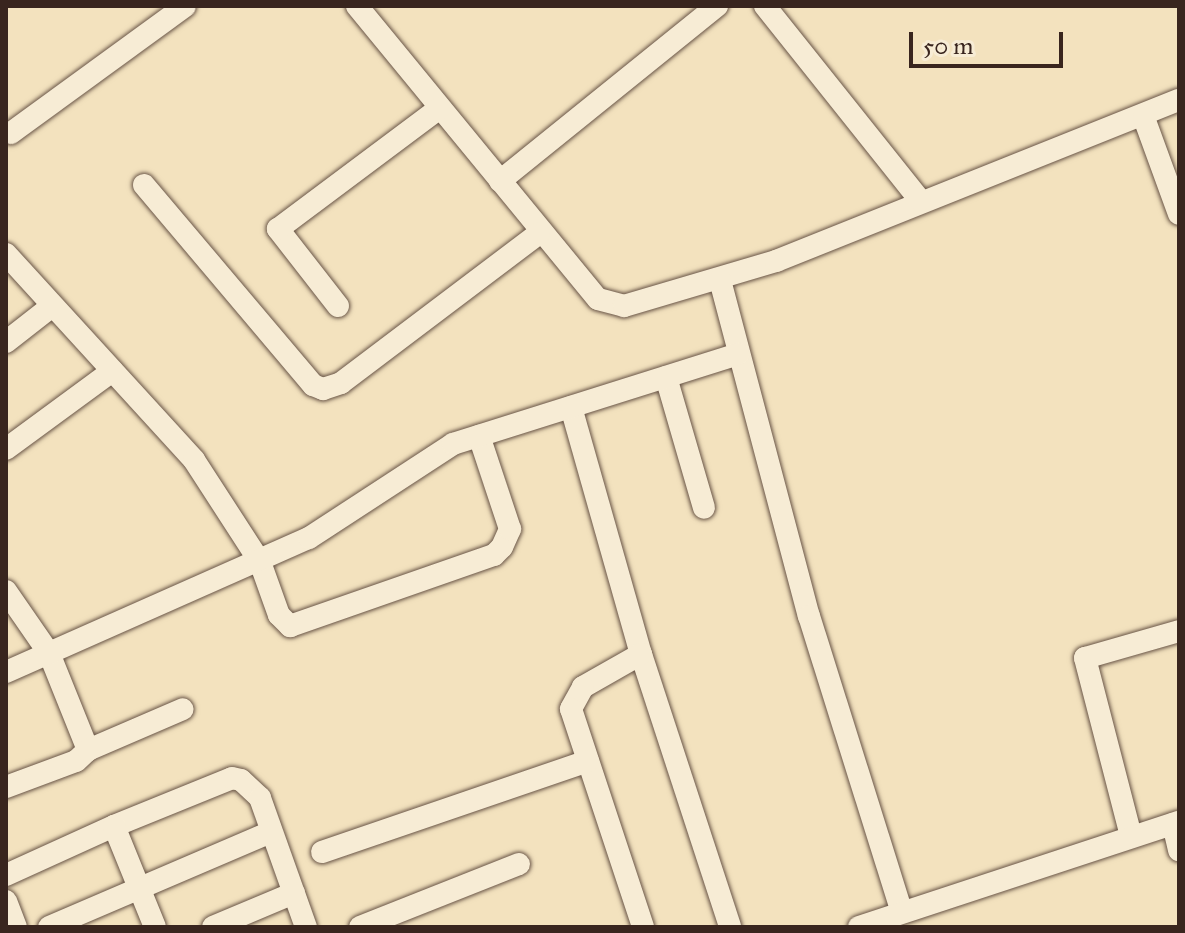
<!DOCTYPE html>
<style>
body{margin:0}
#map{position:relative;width:1185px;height:933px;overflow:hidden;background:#f3e2be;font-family:"IM FELL Great Primer",serif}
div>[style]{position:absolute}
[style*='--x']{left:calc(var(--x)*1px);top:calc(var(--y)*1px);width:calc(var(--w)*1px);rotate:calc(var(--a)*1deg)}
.roads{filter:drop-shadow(0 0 2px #685446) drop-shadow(0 0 2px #685446)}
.minor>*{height:22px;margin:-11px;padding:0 11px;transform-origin:11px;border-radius:11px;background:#f7ecd5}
span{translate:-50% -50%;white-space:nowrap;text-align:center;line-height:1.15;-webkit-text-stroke:6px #f7ecd5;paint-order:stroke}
.frame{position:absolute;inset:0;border:8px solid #39251e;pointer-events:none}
.scale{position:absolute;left:909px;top:32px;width:154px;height:36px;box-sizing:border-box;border:4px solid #39251e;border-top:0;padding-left:10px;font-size:24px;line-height:28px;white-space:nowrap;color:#39251e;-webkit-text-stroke:6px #f7ecd5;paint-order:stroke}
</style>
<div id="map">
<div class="roads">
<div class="minor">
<div style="--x:357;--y:6;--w:379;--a:50.6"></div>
<div style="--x:598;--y:299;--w:27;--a:15"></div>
<div style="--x:624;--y:306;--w:159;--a:-16.5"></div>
<div style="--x:776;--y:261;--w:434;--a:-21.8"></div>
<div style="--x:765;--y:6;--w:248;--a:51.4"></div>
<div style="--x:1144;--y:118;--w:102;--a:70"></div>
<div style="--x:11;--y:133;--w:215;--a:-36.1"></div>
<div style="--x:500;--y:181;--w:279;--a:-38.9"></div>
<div style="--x:144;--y:185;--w:262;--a:49.8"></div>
<div style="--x:313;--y:385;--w:11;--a:22"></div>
<div style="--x:323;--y:389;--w:19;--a:-18"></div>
<div style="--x:341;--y:383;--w:248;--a:-37.1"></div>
<div style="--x:6;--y:254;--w:279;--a:47.6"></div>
<div style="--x:194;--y:460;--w:121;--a:57.1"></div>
<div style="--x:260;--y:562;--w:56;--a:70.3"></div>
<div style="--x:279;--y:615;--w:16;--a:45"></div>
<div style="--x:290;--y:626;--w:216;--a:-19.2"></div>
<div style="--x:494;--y:555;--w:11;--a:-45"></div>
<div style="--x:502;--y:547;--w:20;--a:-66"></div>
<div style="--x:510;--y:529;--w:98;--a:-108.4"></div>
<div style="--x:720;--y:280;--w:348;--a:75.2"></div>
<div style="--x:809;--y:616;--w:310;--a:72.6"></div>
<div style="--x:338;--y:306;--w:98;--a:-127.9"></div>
<div style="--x:278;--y:229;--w:202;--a:-36.8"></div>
<div style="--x:6;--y:342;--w:58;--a:-38"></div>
<div style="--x:666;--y:377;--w:136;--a:73.8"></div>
<div style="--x:571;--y:407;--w:257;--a:74.2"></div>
<div style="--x:641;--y:654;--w:287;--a:71.9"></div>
<div style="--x:6;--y:449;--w:132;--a:-36.3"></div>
<div style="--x:6;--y:591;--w:75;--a:55.3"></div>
<div style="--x:49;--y:653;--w:105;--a:68.1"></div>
<div style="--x:88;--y:750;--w:16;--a:137"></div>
<div style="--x:76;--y:761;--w:75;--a:159.6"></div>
<div style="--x:641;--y:654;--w:67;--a:150.4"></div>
<div style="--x:583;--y:687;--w:25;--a:119"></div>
<div style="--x:571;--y:709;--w:230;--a:71.7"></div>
<div style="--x:6;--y:672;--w:331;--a:-23.9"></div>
<div style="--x:309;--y:538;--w:172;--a:-33.1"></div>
<div style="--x:453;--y:444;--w:299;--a:-17.5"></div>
<div style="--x:88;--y:750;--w:103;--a:-23.3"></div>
<div style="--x:1173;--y:824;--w:27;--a:77"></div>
<div style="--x:114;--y:826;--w:127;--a:-22.1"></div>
<div style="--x:232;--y:778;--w:9;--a:13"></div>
<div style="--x:241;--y:780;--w:26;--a:43"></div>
<div style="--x:260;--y:798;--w:137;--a:70.4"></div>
<div style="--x:1131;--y:836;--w:184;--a:-104.5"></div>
<div style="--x:1085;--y:658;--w:98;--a:-16"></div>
<div style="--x:322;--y:852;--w:281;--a:-18.9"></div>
<div style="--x:6;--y:875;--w:119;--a:-24.4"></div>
<div style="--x:114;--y:826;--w:109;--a:67.9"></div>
<div style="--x:6;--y:901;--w:28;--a:69"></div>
<div style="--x:49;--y:927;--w:241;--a:-23.2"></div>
<div style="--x:213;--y:927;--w:88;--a:-22.8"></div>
<div style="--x:360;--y:927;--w:171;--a:-21.6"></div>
<div style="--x:859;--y:927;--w:337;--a:-18.2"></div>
</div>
</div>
<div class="frame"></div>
<div class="scale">50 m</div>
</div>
